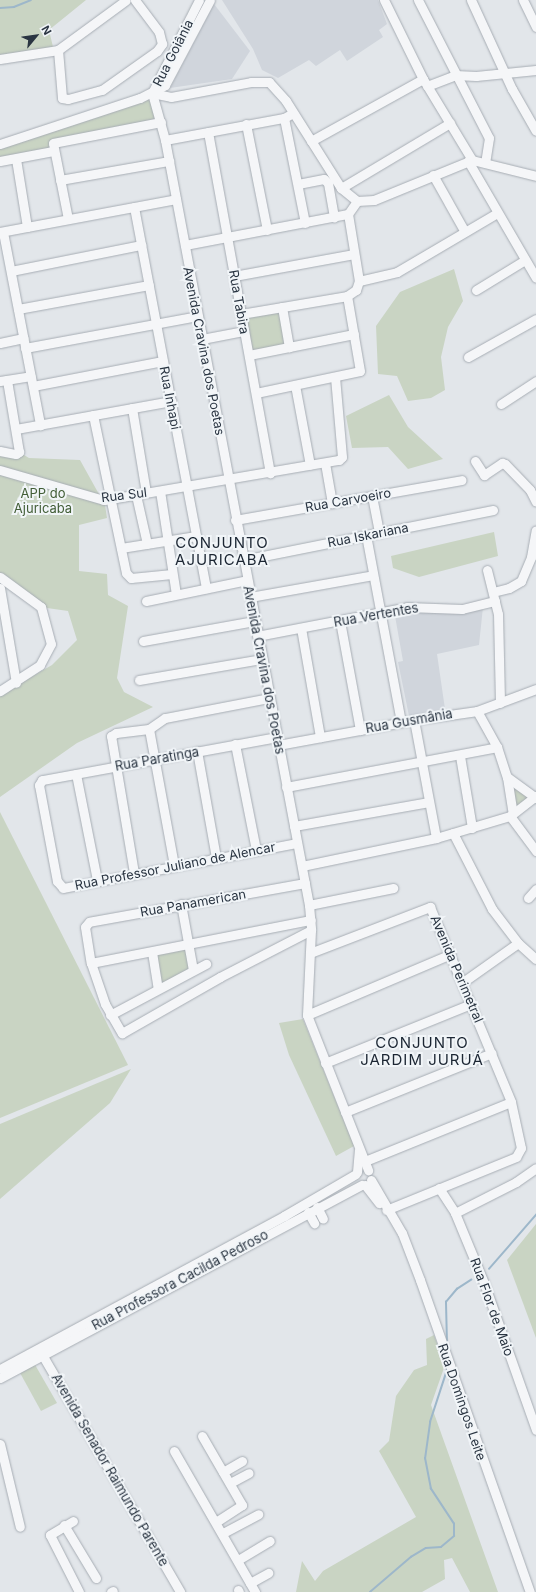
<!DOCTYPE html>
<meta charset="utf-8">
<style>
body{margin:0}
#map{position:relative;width:536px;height:1592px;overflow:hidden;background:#e2e6ea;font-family:Inter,sans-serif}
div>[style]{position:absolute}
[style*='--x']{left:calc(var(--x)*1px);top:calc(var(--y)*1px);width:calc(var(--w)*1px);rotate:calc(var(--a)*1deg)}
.built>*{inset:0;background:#d0d5dc}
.green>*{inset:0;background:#c9d4c3}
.stream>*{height:1.5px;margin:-0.75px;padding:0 0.75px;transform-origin:0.75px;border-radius:0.75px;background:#9db7ca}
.roads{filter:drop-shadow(0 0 1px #a7adb4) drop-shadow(0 0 1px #a7adb4)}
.minor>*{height:9px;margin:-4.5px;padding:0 4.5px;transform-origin:4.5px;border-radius:4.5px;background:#f5f6f8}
span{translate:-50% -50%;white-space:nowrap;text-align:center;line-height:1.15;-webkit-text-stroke:4px #f1f5f8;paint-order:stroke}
.street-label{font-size:13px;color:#2a3542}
.park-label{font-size:13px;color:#425e37}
.quarter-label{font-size:15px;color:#1c2633;letter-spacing:1px}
.north{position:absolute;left:16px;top:16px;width:40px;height:40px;-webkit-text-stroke:3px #f1f5f8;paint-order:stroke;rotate:61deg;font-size:11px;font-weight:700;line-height:16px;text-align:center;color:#2a3542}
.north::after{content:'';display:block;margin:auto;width:14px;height:18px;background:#2a3542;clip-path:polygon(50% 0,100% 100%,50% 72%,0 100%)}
</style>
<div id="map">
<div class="built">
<div style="clip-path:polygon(222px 0,378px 0,387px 24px,379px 30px,383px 37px,347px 61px,340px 50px,316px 66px,309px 60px,278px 78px,262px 70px,253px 49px)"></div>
<div style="clip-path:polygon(214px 4px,250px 51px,232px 79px,170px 88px)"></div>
<div style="clip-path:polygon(483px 607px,479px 645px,437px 654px,445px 709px,409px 716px,398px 662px,403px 661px,395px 616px,404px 611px)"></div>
</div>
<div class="green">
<div style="clip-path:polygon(0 0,86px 0,49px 30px,53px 47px,0 55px)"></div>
<div style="clip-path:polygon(156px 95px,160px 118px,53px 141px,54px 148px,0 158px,0 149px)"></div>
<div style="clip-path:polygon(454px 269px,463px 301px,448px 327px,441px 357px,445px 390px,431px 398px,408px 401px,397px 376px,378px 374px,376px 326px,400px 292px)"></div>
<div style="clip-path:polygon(282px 307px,289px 347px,249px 355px,241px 314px)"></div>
<div style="clip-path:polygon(389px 395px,408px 427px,443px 459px,408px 469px,388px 447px,352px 448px,346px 416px)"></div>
<div style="clip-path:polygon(0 451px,19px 452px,29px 458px,80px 460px,105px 505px,107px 518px,79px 525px,79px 571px,107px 574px,108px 595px,128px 606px,117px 678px,124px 692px,153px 707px,77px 743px,0 797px,0 695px,52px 665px,77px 640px,68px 611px,40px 607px,0 575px)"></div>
<div style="clip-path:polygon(494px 532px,498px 556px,419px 577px,393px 568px,391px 556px)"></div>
<div style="clip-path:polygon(507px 777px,533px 796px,513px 814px)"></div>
<div style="clip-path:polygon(0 812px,128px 1065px,0 1118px)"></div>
<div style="clip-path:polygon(188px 943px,193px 970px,158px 989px,152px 952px)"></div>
<div style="clip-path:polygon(303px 1019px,354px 1146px,336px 1156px,289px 1055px,279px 1023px)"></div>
<div style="clip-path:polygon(131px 1069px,110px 1103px,0 1199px,0 1124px)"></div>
<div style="clip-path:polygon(536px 1224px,536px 1338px,507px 1260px)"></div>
<div style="clip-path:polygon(434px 1335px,445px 1365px,431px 1405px,498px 1592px,470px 1592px,452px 1558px,444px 1560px,445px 1579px,422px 1592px,296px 1592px,302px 1561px,315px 1581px,323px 1571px,416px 1517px,379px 1451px,389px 1441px,396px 1396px,414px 1370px,427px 1365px,426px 1339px)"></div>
<div style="clip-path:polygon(34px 1363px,57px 1403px,41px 1411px,19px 1371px)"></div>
</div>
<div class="stream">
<div style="--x:0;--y:8;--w:14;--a:-4"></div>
<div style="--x:14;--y:7;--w:18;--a:-22"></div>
<div style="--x:489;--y:1269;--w:72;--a:-49"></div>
<div style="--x:447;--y:1344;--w:42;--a:-91.4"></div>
<div style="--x:446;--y:1302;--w:17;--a:-50"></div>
<div style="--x:457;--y:1289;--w:17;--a:-33"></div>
<div style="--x:370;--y:1592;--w:54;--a:-40.5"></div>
<div style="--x:411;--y:1557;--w:17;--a:-31"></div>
<div style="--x:426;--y:1548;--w:15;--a:-4"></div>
<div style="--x:441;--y:1547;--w:17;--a:-40"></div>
<div style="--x:454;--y:1536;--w:12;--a:-90"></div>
<div style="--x:454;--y:1524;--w:42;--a:-123.3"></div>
<div style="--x:431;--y:1489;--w:31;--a:-101"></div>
<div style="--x:425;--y:1459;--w:37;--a:-82"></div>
<div style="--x:430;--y:1422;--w:55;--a:-71.9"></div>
</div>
<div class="roads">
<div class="minor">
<div style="--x:384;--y:0;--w:88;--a:63.7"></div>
<div style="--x:423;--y:79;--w:95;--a:58.8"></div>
<div style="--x:418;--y:0;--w:155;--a:62.8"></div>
<div style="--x:489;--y:138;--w:25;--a:99"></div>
<div style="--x:471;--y:0;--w:98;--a:65.3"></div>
<div style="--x:512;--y:89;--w:48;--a:60.3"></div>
<div style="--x:523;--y:0;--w:30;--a:64"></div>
<div style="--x:58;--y:50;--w:48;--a:85.2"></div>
<div style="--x:62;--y:98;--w:6;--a:9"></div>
<div style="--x:68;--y:99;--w:35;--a:-15"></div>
<div style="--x:102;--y:90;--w:67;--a:-35.3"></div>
<div style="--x:157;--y:51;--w:9;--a:-54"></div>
<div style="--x:162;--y:44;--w:12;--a:-104"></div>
<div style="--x:159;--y:32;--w:40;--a:-127"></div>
<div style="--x:0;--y:59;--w:59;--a:-8.8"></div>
<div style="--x:58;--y:50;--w:84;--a:-36.3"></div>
<div style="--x:427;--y:86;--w:30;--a:-21"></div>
<div style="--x:455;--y:75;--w:21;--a:3"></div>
<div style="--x:476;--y:76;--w:60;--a:-5.7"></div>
<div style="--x:152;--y:93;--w:49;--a:74.5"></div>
<div style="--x:165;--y:140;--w:778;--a:79.34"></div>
<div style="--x:309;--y:905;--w:25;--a:85"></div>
<div style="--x:311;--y:930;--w:85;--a:92.7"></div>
<div style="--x:307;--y:1015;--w:167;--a:68.5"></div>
<div style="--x:152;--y:93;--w:19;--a:12"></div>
<div style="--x:171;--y:97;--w:81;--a:-10.6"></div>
<div style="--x:251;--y:82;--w:18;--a:0"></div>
<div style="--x:269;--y:82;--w:25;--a:48"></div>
<div style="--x:286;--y:101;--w:103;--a:57.7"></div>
<div style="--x:341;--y:188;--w:21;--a:39"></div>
<div style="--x:357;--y:201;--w:17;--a:-3"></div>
<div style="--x:374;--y:200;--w:106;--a:-22.2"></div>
<div style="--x:472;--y:160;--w:66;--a:14"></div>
<div style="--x:152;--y:93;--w:104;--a:-63.2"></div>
<div style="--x:284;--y:118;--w:107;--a:78.7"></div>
<div style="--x:246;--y:124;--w:108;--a:78.8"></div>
<div style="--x:208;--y:132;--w:347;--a:79.7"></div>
<div style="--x:165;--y:140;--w:121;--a:-10.5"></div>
<div style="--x:284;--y:118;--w:10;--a:-29"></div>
<div style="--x:311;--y:141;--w:128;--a:-29"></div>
<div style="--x:0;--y:144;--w:147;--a:-18.2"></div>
<div style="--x:140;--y:98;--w:28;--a:-27"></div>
<div style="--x:165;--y:85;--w:96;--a:-62.1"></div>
<div style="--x:16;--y:159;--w:69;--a:80.8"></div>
<div style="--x:0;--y:161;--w:54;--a:-10.7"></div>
<div style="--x:468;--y:161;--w:135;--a:59.8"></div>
<div style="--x:433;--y:175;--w:65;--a:60.7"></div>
<div style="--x:60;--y:180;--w:111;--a:-9.9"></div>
<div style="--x:298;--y:184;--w:26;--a:-11"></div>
<div style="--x:324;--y:179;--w:6;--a:45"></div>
<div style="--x:328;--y:183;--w:35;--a:80"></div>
<div style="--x:341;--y:188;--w:127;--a:-30.8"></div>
<div style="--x:134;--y:207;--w:388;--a:79.3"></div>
<div style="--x:68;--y:219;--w:77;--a:-101.2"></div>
<div style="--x:53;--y:143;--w:110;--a:-11"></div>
<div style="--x:0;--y:232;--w:179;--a:-10.6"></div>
<div style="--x:3;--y:232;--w:197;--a:79.1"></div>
<div style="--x:185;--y:245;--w:166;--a:-10.8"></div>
<div style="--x:348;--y:214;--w:16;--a:-55"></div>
<div style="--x:11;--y:271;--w:133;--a:-11.3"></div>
<div style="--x:234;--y:276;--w:122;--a:-10.4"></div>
<div style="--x:359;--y:281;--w:39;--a:-13"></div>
<div style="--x:397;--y:272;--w:116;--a:-30.5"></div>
<div style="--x:476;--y:290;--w:57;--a:-31.5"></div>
<div style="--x:282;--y:307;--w:41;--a:80.1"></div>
<div style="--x:18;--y:309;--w:133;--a:-10.4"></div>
<div style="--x:241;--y:314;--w:108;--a:-9.6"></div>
<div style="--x:347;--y:296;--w:11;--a:-34"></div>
<div style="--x:356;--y:290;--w:9;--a:-72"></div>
<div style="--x:359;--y:281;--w:68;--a:-99.3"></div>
<div style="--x:202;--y:339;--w:43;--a:-10.8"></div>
<div style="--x:0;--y:343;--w:24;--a:-12"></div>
<div style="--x:25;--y:348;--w:175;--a:-10.5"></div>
<div style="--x:249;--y:355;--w:107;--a:-11.3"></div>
<div style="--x:468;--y:357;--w:78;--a:-29.2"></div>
<div style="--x:0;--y:381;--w:31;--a:-9"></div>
<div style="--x:295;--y:385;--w:81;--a:79.4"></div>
<div style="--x:33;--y:386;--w:132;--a:-10.9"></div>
<div style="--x:256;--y:393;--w:106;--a:-11.9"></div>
<div style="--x:360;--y:371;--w:76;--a:-99.8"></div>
<div style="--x:501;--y:404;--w:42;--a:-33.3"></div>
<div style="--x:132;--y:408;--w:86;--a:80.6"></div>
<div style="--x:93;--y:415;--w:161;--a:78.2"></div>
<div style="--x:126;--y:573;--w:7;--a:45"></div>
<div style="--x:131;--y:578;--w:41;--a:-5.6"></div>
<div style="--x:16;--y:429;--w:158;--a:-10.2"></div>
<div style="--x:0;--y:451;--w:16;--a:11"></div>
<div style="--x:16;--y:454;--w:4;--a:-34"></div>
<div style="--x:19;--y:452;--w:73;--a:-99.5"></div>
<div style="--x:475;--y:461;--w:17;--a:57"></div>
<div style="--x:484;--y:475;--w:22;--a:-34"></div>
<div style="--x:502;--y:463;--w:3;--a:18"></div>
<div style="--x:505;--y:464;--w:36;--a:46"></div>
<div style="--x:530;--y:490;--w:13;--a:63"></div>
<div style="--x:325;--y:463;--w:41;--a:80.1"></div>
<div style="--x:0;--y:470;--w:108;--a:16.1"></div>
<div style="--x:104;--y:500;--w:238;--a:-9.7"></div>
<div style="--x:339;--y:460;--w:4;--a:-45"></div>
<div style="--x:342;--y:457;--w:80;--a:-95"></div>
<div style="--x:160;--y:491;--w:104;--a:81.2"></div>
<div style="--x:136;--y:495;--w:50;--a:77.3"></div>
<div style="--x:372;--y:496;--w:38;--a:79"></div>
<div style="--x:235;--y:520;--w:230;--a:-10"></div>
<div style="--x:366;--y:535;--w:190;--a:79.4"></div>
<div style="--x:121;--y:548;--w:76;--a:-9.1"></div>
<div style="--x:243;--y:560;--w:255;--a:-11.3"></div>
<div style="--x:487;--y:570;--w:45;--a:76"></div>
<div style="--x:498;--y:614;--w:89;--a:88.7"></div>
<div style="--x:0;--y:577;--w:51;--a:36.2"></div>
<div style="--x:41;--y:607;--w:38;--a:75"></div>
<div style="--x:51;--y:644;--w:24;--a:118"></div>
<div style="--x:40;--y:665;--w:48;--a:147"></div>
<div style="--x:0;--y:588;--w:96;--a:80.4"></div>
<div style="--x:493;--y:592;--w:16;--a:-14"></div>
<div style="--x:509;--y:588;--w:14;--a:-30"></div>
<div style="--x:521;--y:581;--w:26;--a:-67"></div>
<div style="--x:531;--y:557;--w:27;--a:-80"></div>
<div style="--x:250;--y:597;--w:125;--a:-10.1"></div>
<div style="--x:146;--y:601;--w:103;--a:-11.7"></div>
<div style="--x:340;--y:621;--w:111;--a:79.6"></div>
<div style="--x:301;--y:628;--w:111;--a:80.1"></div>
<div style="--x:257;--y:636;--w:153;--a:-10.9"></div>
<div style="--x:407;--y:607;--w:55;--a:2.1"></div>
<div style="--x:462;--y:609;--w:34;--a:-14"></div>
<div style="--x:143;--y:641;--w:113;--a:-10.2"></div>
<div style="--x:139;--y:680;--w:125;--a:-9.7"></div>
<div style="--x:477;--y:711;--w:41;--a:60.9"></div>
<div style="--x:497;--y:747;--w:32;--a:72"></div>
<div style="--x:507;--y:777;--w:37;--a:81"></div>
<div style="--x:414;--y:720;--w:120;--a:79.4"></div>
<div style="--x:149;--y:729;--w:138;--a:79.6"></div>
<div style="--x:277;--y:737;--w:239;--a:169.6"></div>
<div style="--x:42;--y:780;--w:6;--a:121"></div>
<div style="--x:39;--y:785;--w:98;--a:79.4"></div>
<div style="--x:57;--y:881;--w:9;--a:49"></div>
<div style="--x:63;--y:888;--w:238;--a:-10.9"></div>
<div style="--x:235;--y:744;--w:108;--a:78.8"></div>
<div style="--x:278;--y:745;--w:138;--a:-10.4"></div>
<div style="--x:414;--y:720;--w:64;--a:-8.1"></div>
<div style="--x:477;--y:711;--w:63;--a:-20.4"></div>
<div style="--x:197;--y:751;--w:109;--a:79.9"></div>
<div style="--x:460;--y:756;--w:73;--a:80.5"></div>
<div style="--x:76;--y:774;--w:108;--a:78.8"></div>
<div style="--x:507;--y:777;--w:36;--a:36"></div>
<div style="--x:286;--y:787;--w:215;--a:-10.7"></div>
<div style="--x:510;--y:816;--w:44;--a:53.4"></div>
<div style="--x:294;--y:826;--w:137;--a:-10.1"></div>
<div style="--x:453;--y:833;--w:85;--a:62.8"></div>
<div style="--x:492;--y:909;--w:43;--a:52.6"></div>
<div style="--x:518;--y:943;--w:24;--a:42"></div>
<div style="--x:302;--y:866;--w:137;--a:-11.8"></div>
<div style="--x:436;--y:838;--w:77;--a:-16.6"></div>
<div style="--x:510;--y:816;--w:33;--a:-38"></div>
<div style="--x:134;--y:873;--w:139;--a:-99.5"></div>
<div style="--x:111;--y:736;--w:6;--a:-31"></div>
<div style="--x:116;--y:733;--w:33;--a:-7"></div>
<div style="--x:149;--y:729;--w:19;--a:-35"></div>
<div style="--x:165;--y:718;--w:106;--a:-10.9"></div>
<div style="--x:305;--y:883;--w:219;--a:169.8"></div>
<div style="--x:89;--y:922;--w:6;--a:129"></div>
<div style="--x:85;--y:927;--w:36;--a:81"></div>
<div style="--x:91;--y:963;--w:43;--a:71.1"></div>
<div style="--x:105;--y:1004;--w:34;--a:60"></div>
<div style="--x:122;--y:1033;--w:113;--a:-29.7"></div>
<div style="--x:220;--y:977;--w:102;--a:-27.3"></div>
<div style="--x:528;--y:898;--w:12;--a:-48"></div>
<div style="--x:181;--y:904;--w:67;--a:79.7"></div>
<div style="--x:309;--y:905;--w:86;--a:-11.4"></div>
<div style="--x:152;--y:952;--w:37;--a:81"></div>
<div style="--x:310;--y:953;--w:129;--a:-21"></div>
<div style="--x:430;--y:907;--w:211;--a:67.4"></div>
<div style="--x:511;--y:1102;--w:47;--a:77.7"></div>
<div style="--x:521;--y:1148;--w:10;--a:119"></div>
<div style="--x:516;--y:1157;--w:140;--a:157.8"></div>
<div style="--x:91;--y:963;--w:224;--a:-11.1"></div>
<div style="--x:463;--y:982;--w:67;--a:-35.3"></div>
<div style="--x:110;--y:1015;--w:109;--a:-28"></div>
<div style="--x:307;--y:1015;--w:156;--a:-23"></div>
<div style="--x:325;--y:1063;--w:157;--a:-22"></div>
<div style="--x:345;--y:1112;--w:158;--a:-21.9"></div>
<div style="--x:365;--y:1161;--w:157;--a:-22"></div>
<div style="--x:357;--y:1172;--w:22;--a:-85"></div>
<div style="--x:371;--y:1180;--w:61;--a:59.7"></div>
<div style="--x:402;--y:1233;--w:50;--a:69"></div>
<div style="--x:420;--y:1280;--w:331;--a:70.6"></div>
<div style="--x:365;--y:1185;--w:23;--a:52"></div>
<div style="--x:439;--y:1188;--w:30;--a:57"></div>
<div style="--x:455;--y:1213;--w:76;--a:67.5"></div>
<div style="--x:484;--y:1283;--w:156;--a:70.5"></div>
<div style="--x:317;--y:1207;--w:13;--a:63"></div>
<div style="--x:308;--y:1212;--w:13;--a:61"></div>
<div style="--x:455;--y:1213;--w:68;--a:-26.9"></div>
<div style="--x:516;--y:1182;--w:24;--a:-35"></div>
<div style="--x:40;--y:1351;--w:279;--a:59.8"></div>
<div style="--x:0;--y:1369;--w:323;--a:-28.3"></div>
<div style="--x:284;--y:1216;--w:83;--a:-30.3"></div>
<div style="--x:0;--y:1378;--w:410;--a:-28.1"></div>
<div style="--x:202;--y:1436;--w:80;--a:59.9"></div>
<div style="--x:242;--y:1505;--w:31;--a:147"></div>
<div style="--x:0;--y:1444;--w:85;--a:76.5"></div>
<div style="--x:174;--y:1451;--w:163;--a:60.1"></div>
<div style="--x:223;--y:1472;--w:22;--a:-30"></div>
<div style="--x:230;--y:1483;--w:21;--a:-28"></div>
<div style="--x:73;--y:1521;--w:27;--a:149"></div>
<div style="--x:50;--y:1535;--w:64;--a:63"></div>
<div style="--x:64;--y:1525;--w:62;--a:58.9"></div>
<div style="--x:223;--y:1533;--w:40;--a:-28"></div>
<div style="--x:238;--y:1560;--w:37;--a:-31"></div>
<div style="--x:250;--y:1583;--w:21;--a:-29"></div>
<div style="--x:238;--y:1590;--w:2;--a:63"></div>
<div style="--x:111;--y:1592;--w:2;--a:-27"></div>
</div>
</div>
<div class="street-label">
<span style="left:173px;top:53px;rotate:-63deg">Rua Goiânia</span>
<span style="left:239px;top:302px;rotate:80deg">Rua Tabira</span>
<span style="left:204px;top:351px;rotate:79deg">Avenida Cravina dos Poetas</span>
<span style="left:170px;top:398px;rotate:79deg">Rua Inhapi</span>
<span style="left:124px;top:495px;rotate:-7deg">Rua Sul</span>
<span style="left:348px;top:500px;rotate:-10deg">Rua Carvoeiro</span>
<span style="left:368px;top:535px;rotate:-11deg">Rua Iskariana</span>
<span style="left:376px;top:615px;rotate:-10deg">Rua Vertentes</span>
<span style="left:264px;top:670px;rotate:79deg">Avenida Cravina dos Poetas</span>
<span style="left:409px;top:721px;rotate:-10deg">Rua Gusmânia</span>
<span style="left:157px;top:759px;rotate:-10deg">Rua Paratinga</span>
<span style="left:175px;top:866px;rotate:-11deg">Rua Professor Juliano de Alencar</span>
<span style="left:193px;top:903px;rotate:-10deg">Rua Panamerican</span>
<span style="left:457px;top:969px;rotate:67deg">Avenida Perimetral</span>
<span style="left:180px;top:1280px;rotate:-28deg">Rua Professora Cacilda Pedroso</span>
<span style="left:492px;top:1307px;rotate:70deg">Rua Flor de Maio</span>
<span style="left:462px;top:1402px;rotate:71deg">Rua Domingos Leite</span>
<span style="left:110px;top:1470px;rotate:60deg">Avenida Senador Raimundo Parente</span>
</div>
<div class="park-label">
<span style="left:43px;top:501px">APP do<br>Ajuricaba</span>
</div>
<div class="quarter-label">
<span style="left:222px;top:551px">CONJUNTO<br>AJURICABA</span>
<span style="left:422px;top:1051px">CONJUNTO<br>JARDIM JURUÁ</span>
</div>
<div class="north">N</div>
</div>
